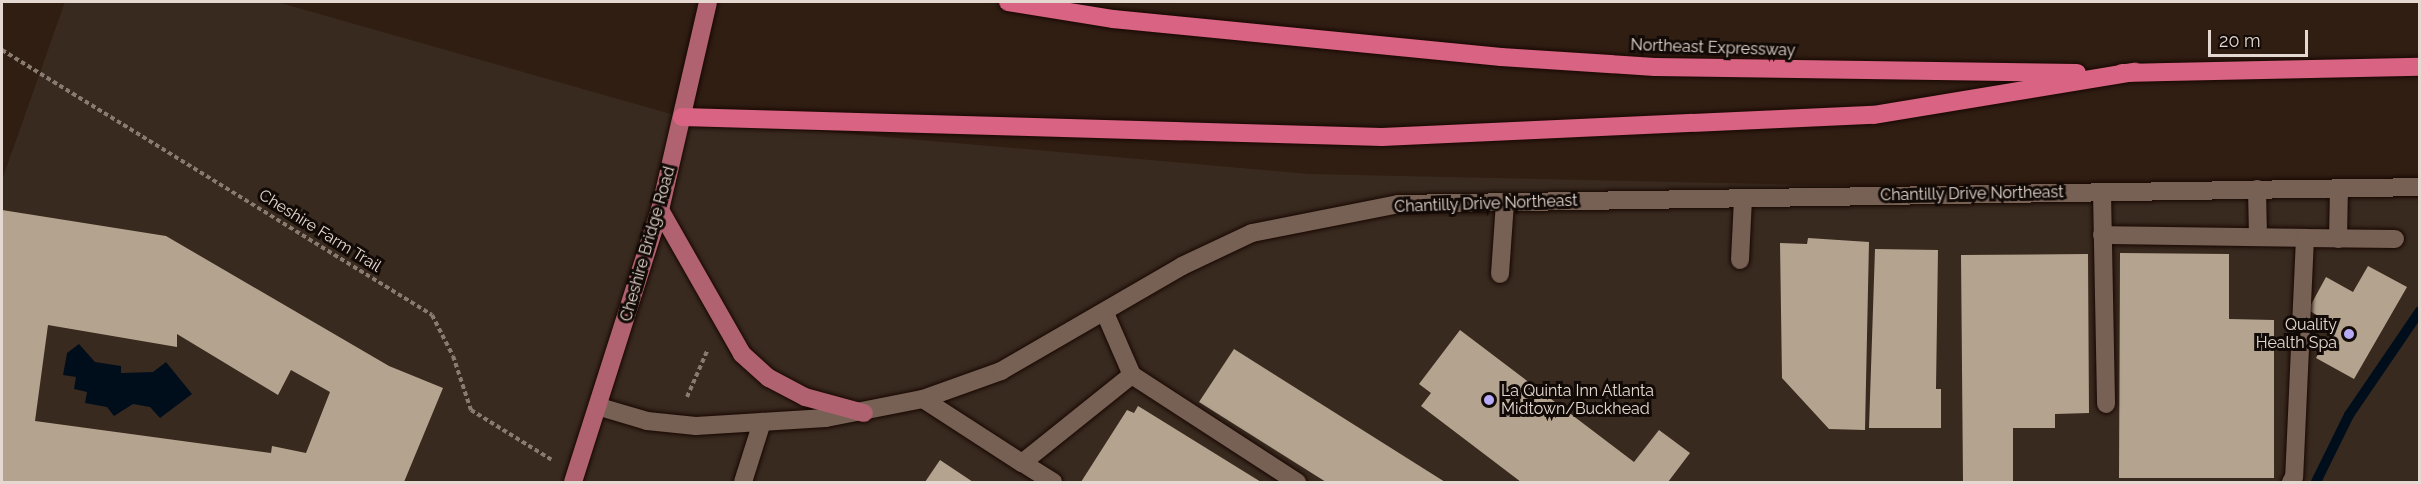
<!DOCTYPE html>
<style>
body{margin:0}
#map{position:relative;width:2421px;height:484px;overflow:hidden;background:#301e13;font-family:Raleway,sans-serif}
div>[style]{position:absolute}
[style*='--x']{left:calc(var(--x)*1px);top:calc(var(--y)*1px);width:calc(var(--w)*1px);rotate:calc(var(--a)*1deg)}
.commercial>*{inset:0;background:#392a1f}
.water>*{inset:0;background:#000e1c}
.stream>*{height:10px;margin:-5px;padding:0 5px;transform-origin:5px;border-radius:5px;background:#000e1c}
.building>*{inset:0;background:#b4a48f}
.path>*{height:4px;margin-top:-2px;transform-origin:0;background:repeating-linear-gradient(90deg,#8a7b71 0 4.5px,transparent 0 7.5px)}
.roads{filter:drop-shadow(0 0 2px #170701) drop-shadow(0 0 2px #170701)}
.minor>*{height:18px;margin:-9px;padding:0 9px;transform-origin:9px;border-radius:9px;background:#776054}
.major>*{height:18px;margin:-9px;padding:0 9px;transform-origin:9px;border-radius:9px;background:#b16270}
.highway>*{height:18px;margin:-9px;padding:0 9px;transform-origin:9px;border-radius:9px;background:#d86383}
.dots>*{width:16px;height:16px;translate:-50% -50%;box-sizing:border-box;border:3px solid #120a06;border-radius:50%}
span{translate:-50% -50%;white-space:nowrap;text-align:center;line-height:1.15;-webkit-text-stroke:6px #120a06;paint-order:stroke}
.street-label{font-size:16px;color:#e5d8d0}
.poi-label{font-size:16px;color:#e5d8d0}
.right{translate:-100% -50%;text-align:right}
.left{translate:0 -50%;text-align:left}
.frame{position:absolute;inset:0;border:3px solid #e5d8d0;pointer-events:none}
.scale{position:absolute;left:2208px;top:30px;width:100px;height:27px;box-sizing:border-box;border:3px solid #e5d8d0;border-top:0;padding-left:8px;font-size:18px;line-height:21px;white-space:nowrap;color:#e5d8d0;-webkit-text-stroke:4px #120a06;paint-order:stroke}
</style>
<div id="map">
<div class="commercial">
<div style="clip-path:polygon(65px 2px,277px 2px,692px 120px,1309px 174px,2419px 198px,2419px 482px,2px 482px,2px 180px)"></div>
</div>
<div class="water">
<div style="clip-path:polygon(79px 344px,95px 362px,121px 366px,121px 373px,153px 372px,166px 362px,192px 394px,160px 418px,150px 407px,133px 404px,114px 416px,107px 407px,85px 403px,87px 392px,74px 389px,76px 377px,63px 375px,67px 353px)"></div>
</div>
<div class="stream">
<div style="--x:2316;--y:482;--w:75;--a:-63.8"></div>
<div style="--x:2349;--y:415;--w:126;--a:-55.7"></div>
</div>
<div class="building">
<div style="clip-path:polygon(evenodd,2px 210px,166px 236px,389px 366px,443px 388px,404px 482px,2px 482px,2px 210px,48px 325px,177px 347px,177px 334px,278px 395px,291px 370px,330px 392px,306px 453px,272px 446px,271px 453px,35px 421px,48px 325px)"></div>
<div style="clip-path:polygon(1808px 238px,1869px 242px,1865px 430px,1829px 429px,1782px 378px,1780px 243px,1807px 244px)"></div>
<div style="clip-path:polygon(1875px 249px,1938px 250px,1936px 389px,1941px 389px,1941px 428px,1869px 428px)"></div>
<div style="clip-path:polygon(2120px 253px,2229px 254px,2229px 319px,2274px 320px,2274px 478px,2119px 478px)"></div>
<div style="clip-path:polygon(2088px 254px,2089px 413px,2055px 414px,2055px 428px,2013px 428px,2013px 482px,1963px 482px,1961px 255px)"></div>
<div style="clip-path:polygon(2368px 266px,2407px 287px,2354px 379px,2316px 358px,2334px 325px,2308px 310px,2326px 277px,2353px 292px)"></div>
<div style="clip-path:polygon(1460px 330px,1634px 462px,1659px 430px,1690px 453px,1668px 482px,1521px 482px,1421px 406px,1431px 393px,1419px 384px)"></div>
<div style="clip-path:polygon(1234px 349px,1445px 482px,1326px 482px,1199px 402px)"></div>
<div style="clip-path:polygon(1138px 406px,1143px 409px,1261px 482px,1081px 482px,1127px 410px,1134px 413px)"></div>
<div style="clip-path:polygon(940px 460px,973px 482px,925px 482px)"></div>
</div>
<div class="path">
<div style="--x:2;--y:50;--w:505;--a:31.64"></div>
<div style="--x:432;--y:315;--w:46;--a:62.9"></div>
<div style="--x:453;--y:356;--w:57;--a:71.6"></div>
<div style="--x:471;--y:410;--w:95;--a:31.7"></div>
<div style="--x:687;--y:397;--w:52;--a:-66.4"></div>
</div>
<div class="roads">
<div class="minor">
<div style="--x:2257;--y:189;--w:48;--a:88.8"></div>
<div style="--x:2102;--y:192;--w:212;--a:88.9"></div>
<div style="--x:2102;--y:235;--w:203;--a:0.8"></div>
<div style="--x:2305;--y:238;--w:239;--a:92.6"></div>
<div style="--x:2294;--y:477;--w:6;--a:121"></div>
<div style="--x:2305;--y:238;--w:90;--a:0.6"></div>
<div style="--x:2338;--y:239;--w:51;--a:-88.9"></div>
<div style="--x:1740;--y:260;--w:62;--a:-87.2"></div>
<div style="--x:1500;--y:274;--w:72;--a:-86"></div>
<div style="--x:1105;--y:313;--w:68;--a:66.5"></div>
<div style="--x:1132;--y:375;--w:197;--a:33"></div>
<div style="--x:923;--y:399;--w:118;--a:32.9"></div>
<div style="--x:600;--y:407;--w:49;--a:16.6"></div>
<div style="--x:647;--y:421;--w:49;--a:5.8"></div>
<div style="--x:696;--y:426;--w:130;--a:-3.5"></div>
<div style="--x:826;--y:418;--w:99;--a:-11.1"></div>
<div style="--x:923;--y:399;--w:83;--a:-19.7"></div>
<div style="--x:1001;--y:371;--w:209;--a:-30.1"></div>
<div style="--x:1182;--y:266;--w:77;--a:-25.2"></div>
<div style="--x:1252;--y:233;--w:149;--a:-11.2"></div>
<div style="--x:1398;--y:204;--w:1022;--a:-0.95"></div>
<div style="--x:743;--y:482;--w:63;--a:-72.4"></div>
<div style="--x:1053;--y:482;--w:36;--a:-148"></div>
<div style="--x:1022;--y:463;--w:141;--a:-38.7"></div>
</div>
<div class="major">
<div style="--x:660;--y:210;--w:166;--a:60.3"></div>
<div style="--x:742;--y:354;--w:36;--a:42"></div>
<div style="--x:769;--y:378;--w:41;--a:27.8"></div>
<div style="--x:805;--y:397;--w:61;--a:15.2"></div>
<div style="--x:573;--y:482;--w:286;--a:-72.3"></div>
<div style="--x:660;--y:210;--w:213;--a:-77"></div>
</div>
<div class="highway">
<div style="--x:1008;--y:2;--w:106;--a:9.2"></div>
<div style="--x:1113;--y:19;--w:390;--a:5.6"></div>
<div style="--x:1501;--y:57;--w:154;--a:3.7"></div>
<div style="--x:1655;--y:67;--w:422;--a:0.8"></div>
<div style="--x:2122;--y:73;--w:298;--a:-1.2"></div>
<div style="--x:682;--y:117;--w:700;--a:1.64"></div>
<div style="--x:1382;--y:137;--w:492;--a:-2.6"></div>
<div style="--x:1874;--y:115;--w:265;--a:-9.4"></div>
</div>
</div>
<div class="dots">
<div style="left:2349px;top:334px;background:#b7abf8"></div>
<div style="left:1489px;top:400px;background:#b7abf8"></div>
</div>
<div class="street-label">
<span style="left:1713px;top:48px;rotate:2deg">Northeast Expressway</span>
<span style="left:1972px;top:194px;rotate:-1deg">Chantilly Drive Northeast</span>
<span style="left:1486px;top:204px;rotate:-2deg">Chantilly Drive Northeast</span>
<span style="left:320px;top:231px;rotate:32deg">Cheshire Farm Trail</span>
<span style="left:648px;top:244px;rotate:-74deg">Cheshire Bridge Road</span>
</div>
<div class="poi-label">
<span class="right" style="left:2337px;top:334px">Quality<br>Health Spa</span>
<span class="left" style="left:1501px;top:400px">La Quinta Inn Atlanta<br>Midtown/Buckhead</span>
</div>
<div class="frame"></div>
<div class="scale">20 m</div>
</div>
